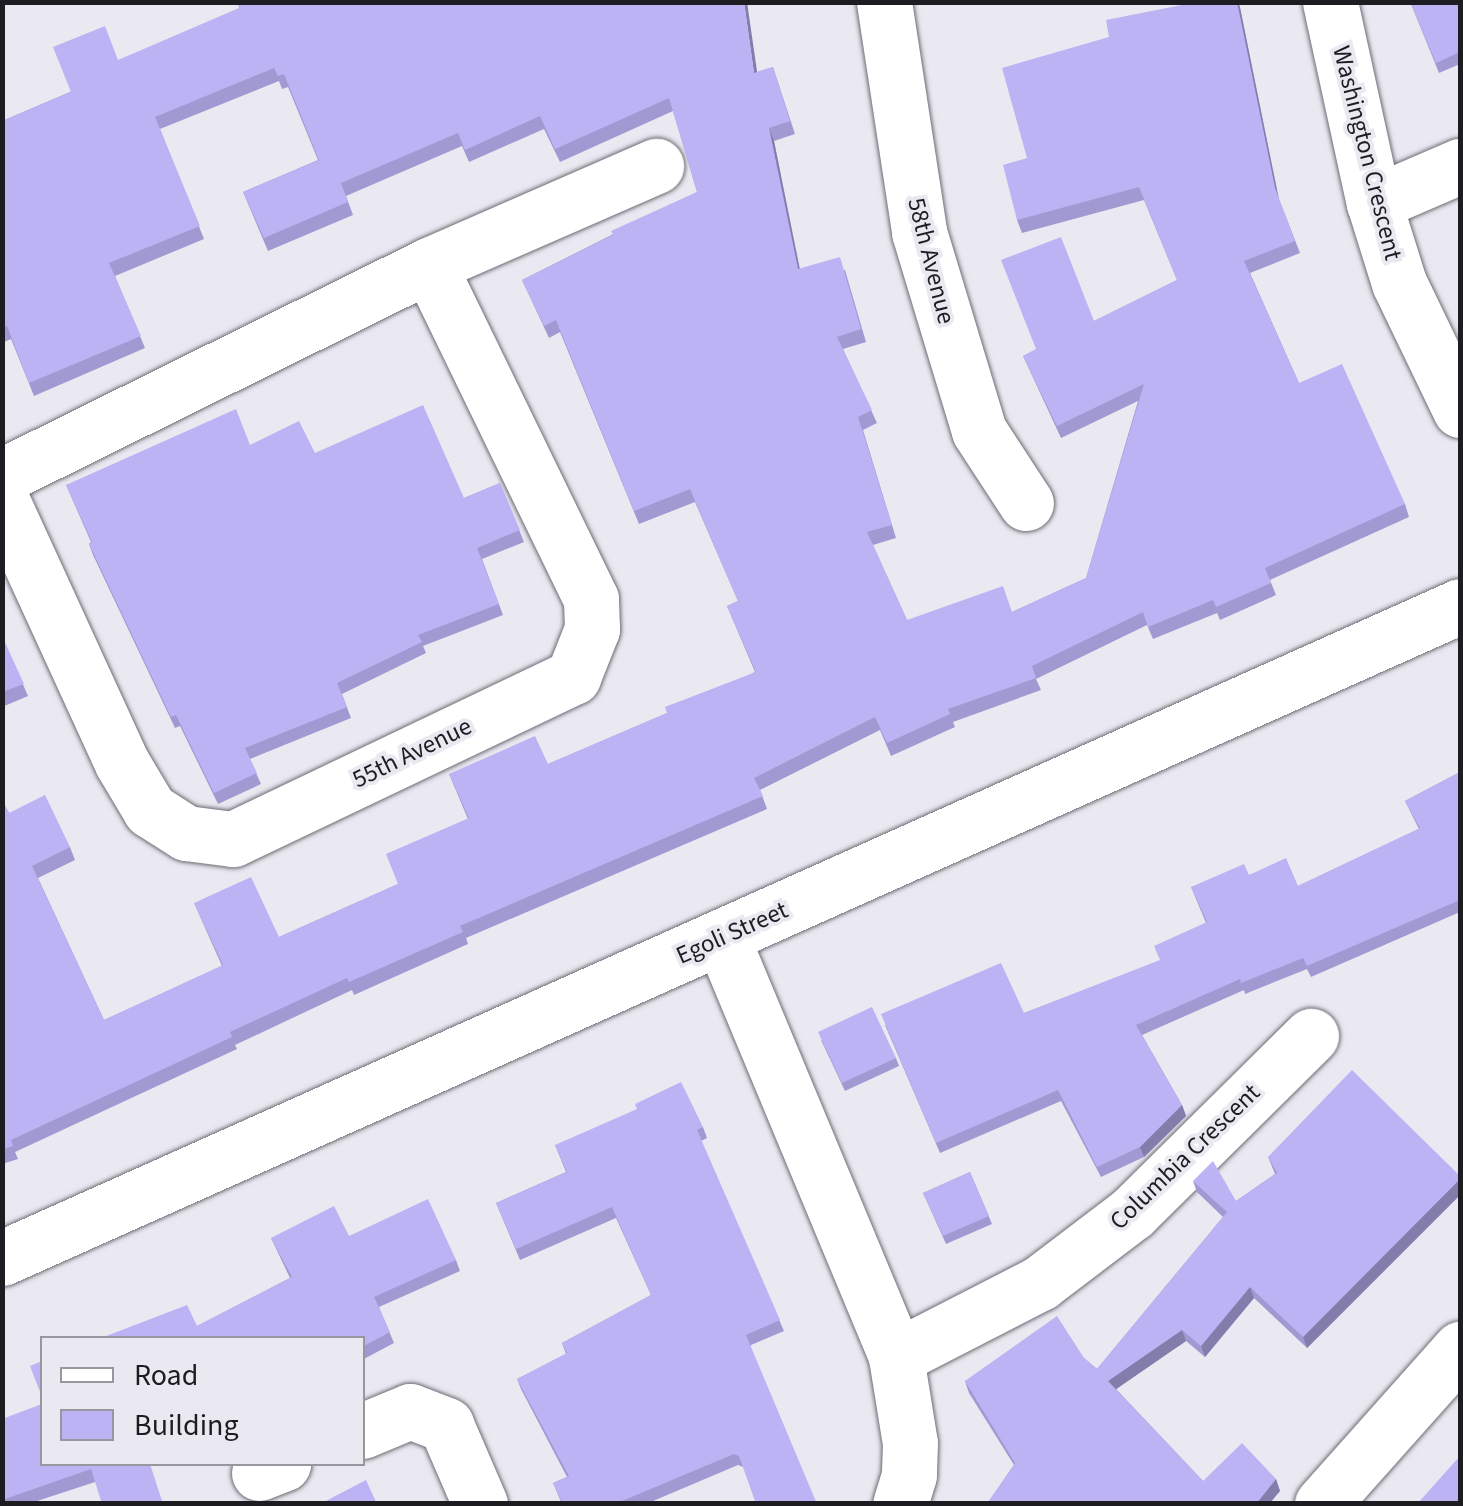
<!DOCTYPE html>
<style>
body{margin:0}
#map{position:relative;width:1463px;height:1506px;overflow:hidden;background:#eae9f2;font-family:"Source Sans 3",sans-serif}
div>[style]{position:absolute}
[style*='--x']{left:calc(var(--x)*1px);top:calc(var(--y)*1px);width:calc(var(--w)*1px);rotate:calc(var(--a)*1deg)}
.roads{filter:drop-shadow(0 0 2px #6d6c74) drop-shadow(0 0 2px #6d6c74)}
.minor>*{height:55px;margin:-27.5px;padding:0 27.5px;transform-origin:27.5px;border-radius:27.5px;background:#fff}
.wall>*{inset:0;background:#a19ad2}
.shaded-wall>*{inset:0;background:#837dab}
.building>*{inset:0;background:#bbb3f4}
span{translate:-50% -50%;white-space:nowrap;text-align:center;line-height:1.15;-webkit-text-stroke:8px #eae9f2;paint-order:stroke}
.street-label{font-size:25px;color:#1d1c20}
.frame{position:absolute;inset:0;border:5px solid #1d1c20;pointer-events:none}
.legend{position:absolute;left:40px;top:1336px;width:325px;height:130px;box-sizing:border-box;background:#eae9f2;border:2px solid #98979e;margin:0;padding:12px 18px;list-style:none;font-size:30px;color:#1d1c20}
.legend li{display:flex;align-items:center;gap:20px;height:50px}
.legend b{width:50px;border:2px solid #98979e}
</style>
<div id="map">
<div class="roads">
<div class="minor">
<div style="--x:884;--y:2;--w:233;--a:81.3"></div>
<div style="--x:919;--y:232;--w:208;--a:73.2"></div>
<div style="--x:979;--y:431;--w:86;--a:56.9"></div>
<div style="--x:1330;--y:2;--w:206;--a:77.7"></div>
<div style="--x:1374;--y:203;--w:84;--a:72.6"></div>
<div style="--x:1399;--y:283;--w:141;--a:64.3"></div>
<div style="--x:1374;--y:203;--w:94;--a:-23.3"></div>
<div style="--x:2;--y:476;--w:476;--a:-26.3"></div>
<div style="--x:429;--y:265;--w:248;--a:-23.6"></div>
<div style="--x:2;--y:501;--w:288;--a:65.4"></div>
<div style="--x:122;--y:763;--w:55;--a:59.2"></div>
<div style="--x:150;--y:810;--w:43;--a:32.6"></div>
<div style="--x:186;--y:833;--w:47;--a:7.3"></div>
<div style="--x:233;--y:839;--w:377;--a:-25.5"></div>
<div style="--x:573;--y:677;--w:52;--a:-68.4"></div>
<div style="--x:592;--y:629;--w:30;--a:-92"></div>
<div style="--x:591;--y:599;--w:371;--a:-115.9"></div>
<div style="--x:722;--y:938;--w:454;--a:67.4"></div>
<div style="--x:896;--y:1357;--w:87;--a:80.8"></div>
<div style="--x:910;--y:1443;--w:32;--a:92"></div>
<div style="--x:909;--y:1475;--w:30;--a:107"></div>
<div style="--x:2;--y:1258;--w:1597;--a:-24.09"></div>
<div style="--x:896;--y:1357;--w:162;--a:-27.2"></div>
<div style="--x:1040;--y:1283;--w:116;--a:-37.3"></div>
<div style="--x:1132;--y:1213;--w:252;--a:-44.7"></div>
<div style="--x:362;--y:1431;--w:52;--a:-22.6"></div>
<div style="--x:410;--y:1411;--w:39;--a:21"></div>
<div style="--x:446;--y:1425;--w:86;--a:66.7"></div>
<div style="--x:259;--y:1473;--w:26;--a:-21"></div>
<div style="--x:1322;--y:1504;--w:208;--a:-48.3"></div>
</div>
</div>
<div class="wall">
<div style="clip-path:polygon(1197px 2px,1239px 2px,1279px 199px,1300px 253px,1250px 273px,1299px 383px,1405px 504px,1409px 517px,1270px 580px,1276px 595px,1220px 620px,1217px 613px,1153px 639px,1147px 625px,1036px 679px,1041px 690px,953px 722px,955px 727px,891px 756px,880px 730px,760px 790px,767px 809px,466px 938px,468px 944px,354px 995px,352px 990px,235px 1045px,237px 1049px,15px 1152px,18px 1159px,2px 1164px,2px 800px,9px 813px,70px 847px,75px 860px,38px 878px,104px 1020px,222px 966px,194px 903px,279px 937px,398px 884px,468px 819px,449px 774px,548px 764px,667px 713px,755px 672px,727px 606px,738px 601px,695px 502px,639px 524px,560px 332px,549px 338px,522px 280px,697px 192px,673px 111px,560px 162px,544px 129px,469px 162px,462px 146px,346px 196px,353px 215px,268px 251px,243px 192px,318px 160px,288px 87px,282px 89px,279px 81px,160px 129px,204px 239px,115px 276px,145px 348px,34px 396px,11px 339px,2px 343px,2px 121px,70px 92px,118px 60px,757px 72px,773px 67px,795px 134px,774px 141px,800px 269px,845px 270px,866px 342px,843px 349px,877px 423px,863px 430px,896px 538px,873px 545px,907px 620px,1012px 612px,1086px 578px,1138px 401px,1061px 438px,1023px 356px,1177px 280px,1144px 200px,1022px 233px,1017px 220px,1027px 158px,1109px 37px)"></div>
<div style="clip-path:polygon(1460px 2px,1460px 64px,1439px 73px,1411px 4px)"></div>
<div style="clip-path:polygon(250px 445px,315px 453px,464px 498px,500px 483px,524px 542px,482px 559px,503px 615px,423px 646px,426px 653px,342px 694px,351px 718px,250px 759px,261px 784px,218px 804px,180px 726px,175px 728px,93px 555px,89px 544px,91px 542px,66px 485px)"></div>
<div style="clip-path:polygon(2px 636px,28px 696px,2px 707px)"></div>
<div style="clip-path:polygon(1460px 772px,1460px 912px,1311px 977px,1307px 969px,1245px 994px,1244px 990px,1142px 1035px,1182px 1105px,1186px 1116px,1144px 1157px,1101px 1177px,1061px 1101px,940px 1153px,885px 1025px,1024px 1013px,1160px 961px,1206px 923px,1191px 887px,1249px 875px,1298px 886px,1419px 829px,1405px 801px)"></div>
<div style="clip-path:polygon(821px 1040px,896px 1058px,899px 1066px,845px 1091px)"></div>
<div style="clip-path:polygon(703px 1127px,707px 1138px,701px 1141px,784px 1331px,751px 1345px,743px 1467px,738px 1465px,646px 1504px,562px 1504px,553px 1483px,567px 1477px,521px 1389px,517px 1379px,566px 1354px,562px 1343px,651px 1295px,616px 1218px,520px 1260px,496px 1203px,566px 1172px,555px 1145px)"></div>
<div style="clip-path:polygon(1268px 1157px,1460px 1176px,1460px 1195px,1307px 1348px,1254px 1298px,1205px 1357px,1186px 1341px,1116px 1389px,1203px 1481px,1276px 1479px,1280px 1491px,1269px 1504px,990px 1504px,989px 1501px,1014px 1465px,969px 1393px,965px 1381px,1084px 1358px,1097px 1369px,1223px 1217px,1197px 1192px,1193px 1181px,1236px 1201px,1275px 1174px)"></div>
<div style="clip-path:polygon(970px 1172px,992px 1224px,946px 1244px,923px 1193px)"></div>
<div style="clip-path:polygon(349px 1236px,456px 1260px,460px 1271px,379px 1307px,394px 1343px,362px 1360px,362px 1338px,197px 1326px,290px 1278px,271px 1238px)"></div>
<div style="clip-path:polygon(2px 1419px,150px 1464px,28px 1504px,2px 1504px)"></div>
</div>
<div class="shaded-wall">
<div style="clip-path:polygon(744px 2px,747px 2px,759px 85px,754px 73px)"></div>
<div style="clip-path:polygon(1237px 2px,1240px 8px,1279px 201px,1275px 188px)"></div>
<div style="clip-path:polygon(769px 128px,774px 141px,802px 282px,798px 269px)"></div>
<div style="clip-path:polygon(1182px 1105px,1186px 1116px,1144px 1157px,1140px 1147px)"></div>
<div style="clip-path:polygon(1460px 1179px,1460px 1195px,1307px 1348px,1303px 1337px)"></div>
<div style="clip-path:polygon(1250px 1287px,1254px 1298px,1205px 1357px,1201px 1346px)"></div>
<div style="clip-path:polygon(1182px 1330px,1186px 1341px,1112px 1392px,1108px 1381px)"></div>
<div style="clip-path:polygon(1276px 1479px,1280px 1491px,1269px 1504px,1256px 1504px)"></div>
</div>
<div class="building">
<div style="clip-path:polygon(237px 2px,744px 2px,754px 73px,773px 67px,790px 121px,769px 128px,798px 269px,840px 257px,861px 329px,837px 337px,872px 410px,858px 417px,892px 525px,867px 532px,907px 620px,1003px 586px,1012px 612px,1086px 578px,1144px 384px,1057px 426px,1023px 356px,1036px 349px,1001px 260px,1061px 237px,1094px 321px,1177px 280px,1139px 187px,1017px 220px,1003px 165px,1027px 158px,1002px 68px,1109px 37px,1106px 20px,1197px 2px,1237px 2px,1275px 188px,1295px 241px,1244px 261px,1299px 383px,1342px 364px,1405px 504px,1265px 568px,1271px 583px,1216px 607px,1213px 600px,1148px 627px,1143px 612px,1032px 666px,1036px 678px,948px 709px,950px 714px,887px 743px,875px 717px,754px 778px,763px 796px,460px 926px,463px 932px,349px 982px,347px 978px,230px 1032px,232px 1037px,11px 1140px,13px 1146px,2px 1150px,2px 800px,9px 813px,45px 795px,70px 847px,32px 866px,104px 1020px,223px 965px,194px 903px,251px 877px,279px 937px,398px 884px,386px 854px,469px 818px,449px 774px,535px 736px,548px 764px,667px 713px,665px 707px,756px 672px,727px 606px,738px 601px,690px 489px,634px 511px,556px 320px,544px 326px,522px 280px,613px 235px,611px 231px,697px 192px,669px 98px,555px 149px,540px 116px,465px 150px,458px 133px,341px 183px,348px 202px,264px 238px,243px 192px,319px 160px,284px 74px,278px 76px,274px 68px,155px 117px,200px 226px,109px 263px,141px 336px,29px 383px,7px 326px,2px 328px,2px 121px,71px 92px,53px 47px,105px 26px,118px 60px,239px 8px)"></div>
<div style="clip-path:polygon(1415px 2px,1460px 2px,1460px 52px,1436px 63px,1411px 4px)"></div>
<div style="clip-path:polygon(423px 405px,464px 498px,500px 483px,520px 530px,477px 548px,499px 604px,418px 635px,422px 642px,337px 683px,347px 707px,245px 748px,257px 773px,214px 793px,176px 715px,171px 717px,89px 544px,92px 542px,66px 485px,236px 409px,250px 445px,299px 421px,315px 453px)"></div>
<div style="clip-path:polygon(2px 636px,24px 684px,2px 692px)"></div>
<div style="clip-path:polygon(1460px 772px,1460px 900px,1307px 966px,1303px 958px,1241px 983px,1240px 979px,1136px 1025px,1182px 1105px,1140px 1147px,1097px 1167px,1058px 1090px,936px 1143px,881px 1014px,1001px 963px,1024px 1013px,1160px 960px,1154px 946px,1207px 922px,1191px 887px,1244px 864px,1249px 875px,1286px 858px,1298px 886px,1420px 828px,1405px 801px)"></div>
<div style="clip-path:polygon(872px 1007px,896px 1058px,842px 1083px,818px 1032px)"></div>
<div style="clip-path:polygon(1352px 1070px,1460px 1176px,1460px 1179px,1303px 1337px,1250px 1287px,1201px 1346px,1182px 1330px,1108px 1381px,1203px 1481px,1242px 1443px,1276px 1479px,1256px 1504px,993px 1504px,989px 1501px,1015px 1463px,965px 1381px,1057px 1316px,1084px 1358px,1097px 1369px,1227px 1212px,1193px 1181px,1213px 1161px,1236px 1201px,1277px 1173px,1268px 1157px)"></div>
<div style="clip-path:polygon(681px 1082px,703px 1127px,697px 1130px,780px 1320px,746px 1335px,817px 1504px,756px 1504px,739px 1456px,734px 1454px,622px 1501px,623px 1504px,563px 1504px,553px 1483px,569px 1476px,517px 1379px,567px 1353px,562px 1343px,651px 1295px,612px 1207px,516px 1249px,496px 1203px,567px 1172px,555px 1145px,637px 1109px,635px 1104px)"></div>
<div style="clip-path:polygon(970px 1172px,989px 1216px,943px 1236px,923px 1193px)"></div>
<div style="clip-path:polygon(428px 1199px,456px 1260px,374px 1297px,390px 1332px,362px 1347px,362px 1338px,101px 1338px,187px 1305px,197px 1326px,292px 1277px,271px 1238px,334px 1206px,349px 1236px)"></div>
<div style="clip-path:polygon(42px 1361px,42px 1397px,30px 1366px)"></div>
<div style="clip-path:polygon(42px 1404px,42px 1464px,150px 1464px,163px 1504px,102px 1504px,91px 1469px,2px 1500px,2px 1419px)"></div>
<div style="clip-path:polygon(1460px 1456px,1460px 1504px,1417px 1504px)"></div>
<div style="clip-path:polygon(366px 1480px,377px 1504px,320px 1504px)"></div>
</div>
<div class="street-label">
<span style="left:1367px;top:153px;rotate:76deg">Washington Crescent</span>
<span style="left:931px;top:261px;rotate:76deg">58th Avenue</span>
<span style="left:412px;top:753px;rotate:-26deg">55th Avenue</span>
<span style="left:732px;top:933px;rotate:-24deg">Egoli Street</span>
<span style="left:1185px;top:1157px;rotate:-44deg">Columbia Crescent</span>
</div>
<div class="frame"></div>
<ul class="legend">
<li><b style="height:12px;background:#fff"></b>Road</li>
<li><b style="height:28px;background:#bbb3f4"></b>Building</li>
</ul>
</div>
